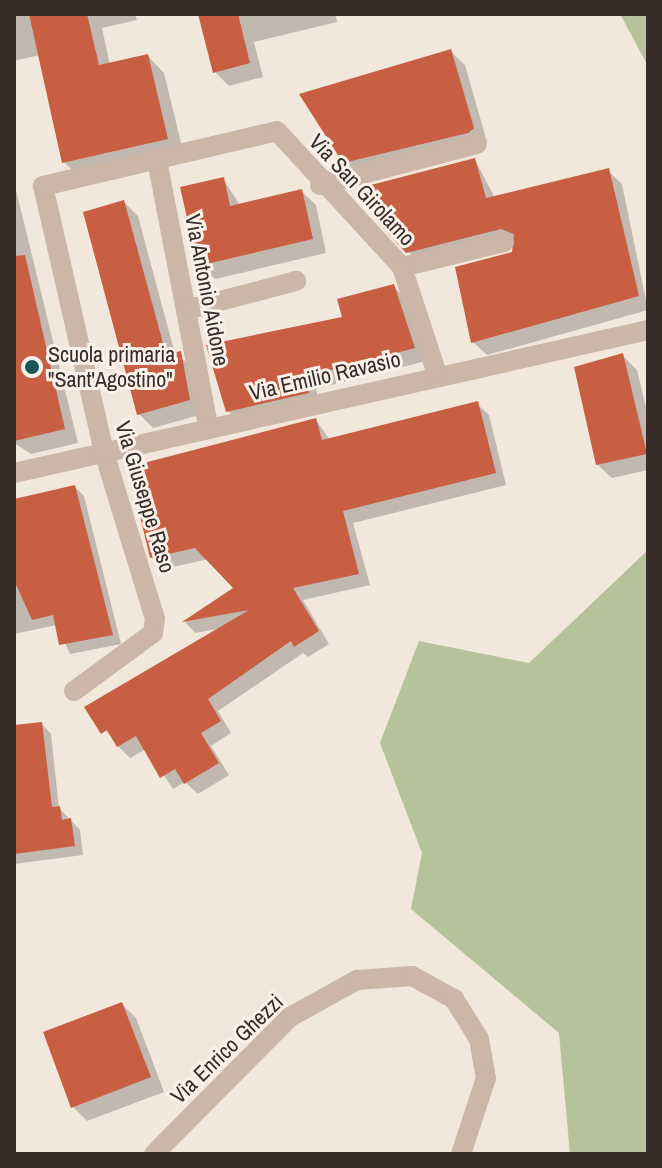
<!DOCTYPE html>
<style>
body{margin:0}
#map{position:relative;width:662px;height:1168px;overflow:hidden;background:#f2e7db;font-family:"Archivo Narrow",sans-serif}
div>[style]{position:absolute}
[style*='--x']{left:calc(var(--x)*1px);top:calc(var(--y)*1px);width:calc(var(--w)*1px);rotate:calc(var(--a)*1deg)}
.green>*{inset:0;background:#b6c29b}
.shadow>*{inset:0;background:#0003}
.building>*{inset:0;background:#c85f43}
.minor>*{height:20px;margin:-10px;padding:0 10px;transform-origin:10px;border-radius:10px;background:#cbb6a7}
.tertiary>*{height:20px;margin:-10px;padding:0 10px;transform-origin:10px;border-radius:10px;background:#cbb6a7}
.dots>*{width:22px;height:22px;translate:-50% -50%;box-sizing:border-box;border:4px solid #faf1e8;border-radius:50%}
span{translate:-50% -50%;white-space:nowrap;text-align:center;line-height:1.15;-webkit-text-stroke:6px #faf1e8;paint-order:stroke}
.street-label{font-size:22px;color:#372c28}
.poi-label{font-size:22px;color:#372c28}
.left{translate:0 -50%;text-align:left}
.frame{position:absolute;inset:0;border:16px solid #372c28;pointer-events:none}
</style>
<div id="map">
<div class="green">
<div style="clip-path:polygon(620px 14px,648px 14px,648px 66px)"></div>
<div style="clip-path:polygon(648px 550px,648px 1154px,570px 1154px,559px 1033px,411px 909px,422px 853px,380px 743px,419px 641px,529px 663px)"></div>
</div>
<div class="shadow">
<div style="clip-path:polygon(14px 14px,135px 14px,137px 20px,102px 28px,110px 65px,148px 56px,164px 73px,184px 155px,81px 179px,64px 162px,40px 55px,14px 61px)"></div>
<div style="clip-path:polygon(200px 14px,335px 14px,337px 22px,254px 42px,263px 77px,229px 86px,215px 72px)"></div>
<div style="clip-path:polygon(450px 51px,465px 65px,487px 142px,359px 177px,345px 162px)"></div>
<div style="clip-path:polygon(475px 160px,495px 198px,608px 171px,622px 184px,648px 310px,487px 355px,473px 342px,514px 248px,422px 265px,408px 251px)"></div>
<div style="clip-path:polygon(223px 179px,240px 205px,301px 191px,316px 205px,326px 253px,215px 279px,200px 265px)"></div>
<div style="clip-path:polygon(14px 182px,78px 443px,31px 454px,14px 443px)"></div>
<div style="clip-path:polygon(124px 202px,138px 216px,175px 354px,194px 367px,203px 414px,153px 428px,139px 414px)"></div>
<div style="clip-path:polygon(393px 286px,406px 299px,426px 361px,316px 389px,320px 405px,241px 423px,228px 411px)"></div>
<div style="clip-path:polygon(623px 356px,637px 370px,648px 416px,648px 470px,612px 478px,597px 464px)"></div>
<div style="clip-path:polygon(477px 404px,489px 415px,506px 485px,353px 523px,370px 585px,303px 600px,329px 644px,308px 657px,303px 653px,218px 711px,231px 733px,211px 746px,229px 775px,198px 794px,185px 782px,173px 789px,146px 749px,130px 758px,118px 746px,87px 707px,219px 629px,195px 633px,185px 622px,236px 588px,209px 559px,164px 569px,152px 557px,316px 420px,330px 440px)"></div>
<div style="clip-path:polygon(75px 487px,84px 496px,121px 644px,70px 654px,57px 625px,14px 634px,14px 501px)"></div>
<div style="clip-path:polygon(42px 724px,51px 734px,59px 808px,80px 830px,83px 855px,14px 864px,14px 727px)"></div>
<div style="clip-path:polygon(122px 1004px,136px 1018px,164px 1092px,87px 1121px,73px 1107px)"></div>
</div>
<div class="building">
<div style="clip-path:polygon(29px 14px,87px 14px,99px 65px,148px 54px,168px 139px,62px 163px)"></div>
<div style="clip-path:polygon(198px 14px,238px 14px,250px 63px,213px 73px)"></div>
<div style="clip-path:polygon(451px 49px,474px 128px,468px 133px,343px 163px,299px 94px)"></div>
<div style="clip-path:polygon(475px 158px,486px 198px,609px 168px,639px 296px,471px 343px,455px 267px,512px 252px,514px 234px,501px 229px,406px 253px,375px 219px,367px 186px)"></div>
<div style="clip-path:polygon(224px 177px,230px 206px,302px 189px,313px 239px,198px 266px,180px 187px)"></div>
<div style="clip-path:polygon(124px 200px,166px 354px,181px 351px,190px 400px,137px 415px,83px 212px)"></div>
<div style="clip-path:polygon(25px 255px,65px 429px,14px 441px,14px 256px)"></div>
<div style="clip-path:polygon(394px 284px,415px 348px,305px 377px,309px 393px,226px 412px,206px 345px,342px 317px,337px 299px)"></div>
<div style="clip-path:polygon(623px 353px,647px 454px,596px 465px,574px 367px)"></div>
<div style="clip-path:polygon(478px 401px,496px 473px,343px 511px,359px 574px,293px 588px,319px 631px,294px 647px,291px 641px,208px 699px,221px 721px,201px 733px,219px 763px,184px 784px,175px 769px,160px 778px,136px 736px,117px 747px,107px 730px,101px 734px,84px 707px,249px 610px,182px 622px,233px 588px,195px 548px,150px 558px,134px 491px,143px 489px,136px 465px,316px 418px,322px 440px)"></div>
<div style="clip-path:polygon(75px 485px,113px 635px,59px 645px,53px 615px,32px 620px,14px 580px,14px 499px)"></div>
<div style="clip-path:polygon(42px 722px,52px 807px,60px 806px,62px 820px,71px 818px,75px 846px,14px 854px,14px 725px)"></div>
<div style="clip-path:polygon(122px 1002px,151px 1077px,71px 1108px,43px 1032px)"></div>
</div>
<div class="minor">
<div style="--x:157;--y:160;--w:274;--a:79.1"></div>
<div style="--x:320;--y:185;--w:162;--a:-14.6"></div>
<div style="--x:402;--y:267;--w:105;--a:-13.8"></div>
<div style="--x:186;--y:310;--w:114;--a:-14.8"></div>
<div style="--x:14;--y:473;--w:650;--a:-12.71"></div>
<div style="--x:74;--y:691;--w:98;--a:-36.3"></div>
<div style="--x:153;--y:633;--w:14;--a:-82"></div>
<div style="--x:155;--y:619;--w:175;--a:-107"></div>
<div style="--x:104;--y:452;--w:273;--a:-102.9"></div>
<div style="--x:43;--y:186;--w:240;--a:-13.2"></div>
<div style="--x:277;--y:131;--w:185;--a:47.4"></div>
<div style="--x:402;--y:267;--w:113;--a:71.9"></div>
</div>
<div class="tertiary">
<div style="--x:154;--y:1154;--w:193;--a:-45.2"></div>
<div style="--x:290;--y:1017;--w:77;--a:-28.9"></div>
<div style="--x:357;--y:980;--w:55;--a:-4.2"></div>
<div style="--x:412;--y:976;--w:48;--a:28.7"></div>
<div style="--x:454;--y:999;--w:47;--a:58"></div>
<div style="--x:479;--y:1039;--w:40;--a:80"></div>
<div style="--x:486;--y:1078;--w:80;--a:108.2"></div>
</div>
<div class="dots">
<div style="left:32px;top:367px;background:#1c5759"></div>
</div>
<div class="street-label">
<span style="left:362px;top:190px;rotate:47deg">Via San Girolamo</span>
<span style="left:207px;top:290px;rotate:79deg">Via Antonio Aidone</span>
<span style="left:325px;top:376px;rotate:-13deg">Via Emilio Ravasio</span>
<span style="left:145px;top:497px;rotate:73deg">Via Giuseppe Raso</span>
<span style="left:227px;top:1049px;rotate:-44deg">Via Enrico Ghezzi</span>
</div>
<div class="poi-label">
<span class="left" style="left:48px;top:367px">Scuola primaria<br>"Sant'Agostino"</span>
</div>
<div class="frame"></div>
</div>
